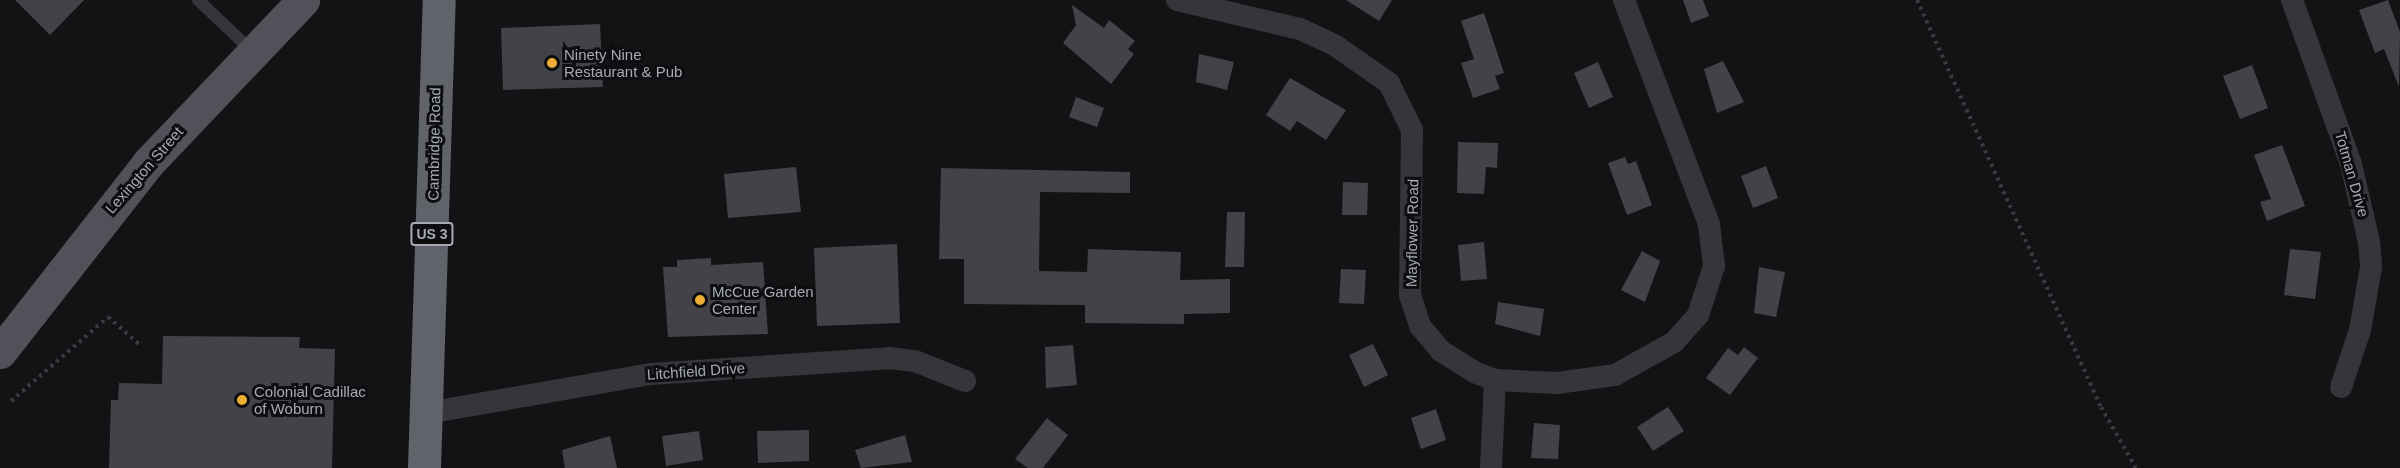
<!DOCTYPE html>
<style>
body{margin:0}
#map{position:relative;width:2400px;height:468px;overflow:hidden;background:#131315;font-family:Helvetica,sans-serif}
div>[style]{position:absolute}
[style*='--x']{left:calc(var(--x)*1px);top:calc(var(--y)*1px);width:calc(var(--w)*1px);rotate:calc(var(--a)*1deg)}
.building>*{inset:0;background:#424348}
.path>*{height:4px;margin-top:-2px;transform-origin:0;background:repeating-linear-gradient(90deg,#3b3c41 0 3px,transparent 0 7.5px)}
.lane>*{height:12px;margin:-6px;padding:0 6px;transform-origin:6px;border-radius:6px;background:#35353a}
.street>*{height:22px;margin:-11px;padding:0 11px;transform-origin:11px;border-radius:11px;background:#35353a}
.primary>*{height:33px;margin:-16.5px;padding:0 16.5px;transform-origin:16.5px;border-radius:16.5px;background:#515259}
.highway>*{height:33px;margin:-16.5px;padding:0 16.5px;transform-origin:16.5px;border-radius:16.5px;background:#61636b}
.dots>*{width:16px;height:16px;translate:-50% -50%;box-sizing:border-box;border:3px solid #0e0e10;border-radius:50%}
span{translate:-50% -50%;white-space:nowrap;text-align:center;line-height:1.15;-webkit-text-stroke:6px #0e0e10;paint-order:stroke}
.shield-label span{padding:2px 4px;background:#0e0e10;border:2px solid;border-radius:4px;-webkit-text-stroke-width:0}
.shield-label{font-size:14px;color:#a5aab5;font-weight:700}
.poi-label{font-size:15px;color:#a5aab5}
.left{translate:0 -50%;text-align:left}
.street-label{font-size:15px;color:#a5aab5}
</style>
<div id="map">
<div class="building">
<div style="clip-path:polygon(15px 0,84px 0,50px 35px)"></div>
<div style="clip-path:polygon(1346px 0,1392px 0,1379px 21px)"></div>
<div style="clip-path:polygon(1683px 0,1703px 0,1709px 16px,1691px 23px)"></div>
<div style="clip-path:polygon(2388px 0,2400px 32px,2399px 87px,2384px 49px,2375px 53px,2359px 10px)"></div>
<div style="clip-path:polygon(1072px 5px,1104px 28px,1109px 20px,1135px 41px,1128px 49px,1134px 54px,1111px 84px,1063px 43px,1076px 25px)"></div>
<div style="clip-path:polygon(1484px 13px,1504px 73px,1495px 76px,1500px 89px,1473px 98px,1461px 63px,1474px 59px,1461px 21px)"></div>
<div style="clip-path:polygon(600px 24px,603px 87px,503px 90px,501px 28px)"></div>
<div style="clip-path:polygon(1199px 54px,1234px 62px,1227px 90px,1196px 82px)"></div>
<div style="clip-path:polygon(1723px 61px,1744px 102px,1717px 113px,1704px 69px)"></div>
<div style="clip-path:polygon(1598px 62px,1613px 97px,1589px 108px,1574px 73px)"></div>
<div style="clip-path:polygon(2252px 65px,2268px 108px,2240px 119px,2223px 76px)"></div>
<div style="clip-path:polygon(1290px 78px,1346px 110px,1326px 140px,1297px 121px,1290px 131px,1266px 115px)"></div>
<div style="clip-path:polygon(1076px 97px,1104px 108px,1097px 127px,1069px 117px)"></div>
<div style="clip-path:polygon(1458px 142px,1498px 143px,1497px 168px,1486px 167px,1484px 194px,1457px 193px)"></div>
<div style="clip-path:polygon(2282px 145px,2305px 206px,2267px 221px,2260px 202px,2271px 199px,2254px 155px)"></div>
<div style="clip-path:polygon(1625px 157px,1628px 164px,1636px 161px,1652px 205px,1627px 215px,1608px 163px)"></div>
<div style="clip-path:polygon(1766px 166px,1778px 198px,1753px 208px,1741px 176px)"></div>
<div style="clip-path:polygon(796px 167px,801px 212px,728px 218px,724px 174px)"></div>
<div style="clip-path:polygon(941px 168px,1130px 172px,1130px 193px,1040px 192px,1039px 271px,1087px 272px,1088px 249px,1181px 252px,1180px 280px,1230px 279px,1230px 313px,1184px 314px,1184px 324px,1085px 323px,1085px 305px,964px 304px,964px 259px,939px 259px)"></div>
<div style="clip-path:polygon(1343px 182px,1368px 183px,1367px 215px,1342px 215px)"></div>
<div style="clip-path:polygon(1227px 212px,1245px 212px,1244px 267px,1225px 267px)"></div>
<div style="clip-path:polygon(1484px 242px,1487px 279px,1461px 281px,1458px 245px)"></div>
<div style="clip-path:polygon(897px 244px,900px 323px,817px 326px,814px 248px)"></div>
<div style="clip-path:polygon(2290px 249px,2321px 252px,2315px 299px,2284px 295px)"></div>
<div style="clip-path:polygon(1642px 251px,1660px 261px,1645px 302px,1621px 290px)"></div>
<div style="clip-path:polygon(711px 258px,711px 265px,763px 262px,768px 334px,668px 337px,663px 267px,677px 267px,677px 260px)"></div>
<div style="clip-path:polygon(1759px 267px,1785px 272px,1776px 317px,1754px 313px)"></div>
<div style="clip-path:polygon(1341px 269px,1366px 270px,1364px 304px,1339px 303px)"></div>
<div style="clip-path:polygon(1498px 302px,1544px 309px,1540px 336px,1495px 324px)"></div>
<div style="clip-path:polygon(163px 336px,300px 337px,299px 348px,335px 349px,332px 468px,109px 468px,111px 400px,118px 400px,119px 383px,162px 384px)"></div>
<div style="clip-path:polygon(1373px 344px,1388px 375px,1364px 387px,1349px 355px)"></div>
<div style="clip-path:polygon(1073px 345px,1077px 385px,1046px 388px,1045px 347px)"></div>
<div style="clip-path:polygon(1744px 347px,1758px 358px,1730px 395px,1706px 378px,1728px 348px,1738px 355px)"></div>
<div style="clip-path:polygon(1668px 407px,1684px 431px,1653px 451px,1637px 427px)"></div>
<div style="clip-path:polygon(1436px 409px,1446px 440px,1421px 449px,1411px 418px)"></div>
<div style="clip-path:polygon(1047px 418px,1068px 435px,1043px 468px,1028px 468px,1015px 459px)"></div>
<div style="clip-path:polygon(1534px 423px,1560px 425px,1558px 459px,1531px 458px)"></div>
<div style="clip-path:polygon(809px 430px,809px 461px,758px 463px,757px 431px)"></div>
<div style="clip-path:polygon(699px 431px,703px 460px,666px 466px,662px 436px)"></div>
<div style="clip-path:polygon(905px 435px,912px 462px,861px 468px,855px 450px)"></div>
<div style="clip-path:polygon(610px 436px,617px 468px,565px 468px,562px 450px)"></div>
</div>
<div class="path">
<div style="--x:1917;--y:0;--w:447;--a:65.7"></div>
<div style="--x:2101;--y:407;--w:70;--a:60.2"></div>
<div style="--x:11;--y:401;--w:128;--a:-40.9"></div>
<div style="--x:108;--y:317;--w:41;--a:41.1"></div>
</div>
<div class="lane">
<div style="--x:198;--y:0;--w:74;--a:43.4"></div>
</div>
<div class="street">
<div style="--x:1177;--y:0;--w:126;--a:13.3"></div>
<div style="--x:1300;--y:29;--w:40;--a:25"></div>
<div style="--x:1336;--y:46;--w:65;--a:34.9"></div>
<div style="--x:1389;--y:83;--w:52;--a:63.9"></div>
<div style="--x:1412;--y:130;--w:165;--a:90.7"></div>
<div style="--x:1410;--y:295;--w:33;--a:72"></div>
<div style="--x:1420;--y:326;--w:33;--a:50"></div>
<div style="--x:1441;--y:351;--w:39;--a:32"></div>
<div style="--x:1474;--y:372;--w:22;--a:21"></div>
<div style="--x:1495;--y:380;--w:62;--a:2.8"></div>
<div style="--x:1557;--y:383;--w:59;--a:-7.9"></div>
<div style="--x:1615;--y:375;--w:68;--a:-29.2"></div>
<div style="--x:1674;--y:342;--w:36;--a:-48"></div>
<div style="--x:1698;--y:315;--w:52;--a:-71.9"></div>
<div style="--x:1714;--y:266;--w:42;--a:-96.8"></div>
<div style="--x:1709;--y:224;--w:240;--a:-110.8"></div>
<div style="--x:2292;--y:0;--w:174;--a:70.2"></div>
<div style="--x:2351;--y:164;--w:80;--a:77"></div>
<div style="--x:2369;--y:242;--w:25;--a:85"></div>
<div style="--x:2371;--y:267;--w:64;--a:99.9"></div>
<div style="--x:2360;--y:330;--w:60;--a:108.4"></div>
<div style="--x:427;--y:413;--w:227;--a:-9.9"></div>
<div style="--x:651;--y:374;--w:239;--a:-3.8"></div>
<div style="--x:889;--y:358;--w:26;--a:7"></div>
<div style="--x:915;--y:361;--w:54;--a:21.8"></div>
<div style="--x:1491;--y:468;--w:88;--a:-87.4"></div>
</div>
<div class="primary">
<div style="--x:0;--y:352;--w:240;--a:-51.9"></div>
<div style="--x:148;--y:163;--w:225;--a:-46.4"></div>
</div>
<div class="highway">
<div style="--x:424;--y:468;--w:468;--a:-88.2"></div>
</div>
<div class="dots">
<div style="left:552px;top:63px;background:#ecaf34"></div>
<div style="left:700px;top:300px;background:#ecaf34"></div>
<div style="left:242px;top:400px;background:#ecaf34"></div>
</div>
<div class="shield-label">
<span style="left:432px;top:234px">US 3</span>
</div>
<div class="poi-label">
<span class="left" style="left:564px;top:63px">Ninety Nine<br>Restaurant &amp; Pub</span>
<span class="left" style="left:712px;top:300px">McCue Garden<br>Center</span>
<span class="left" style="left:254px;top:400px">Colonial Cadillac<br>of Woburn</span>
</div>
<div class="street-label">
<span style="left:434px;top:144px;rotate:-89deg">Cambridge Road</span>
<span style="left:144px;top:170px;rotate:-49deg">Lexington Street</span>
<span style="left:2352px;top:174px;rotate:74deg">Totman Drive</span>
<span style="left:1412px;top:233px;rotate:-89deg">Mayflower Road</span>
<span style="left:696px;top:371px;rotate:-4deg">Litchfield Drive</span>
</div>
</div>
